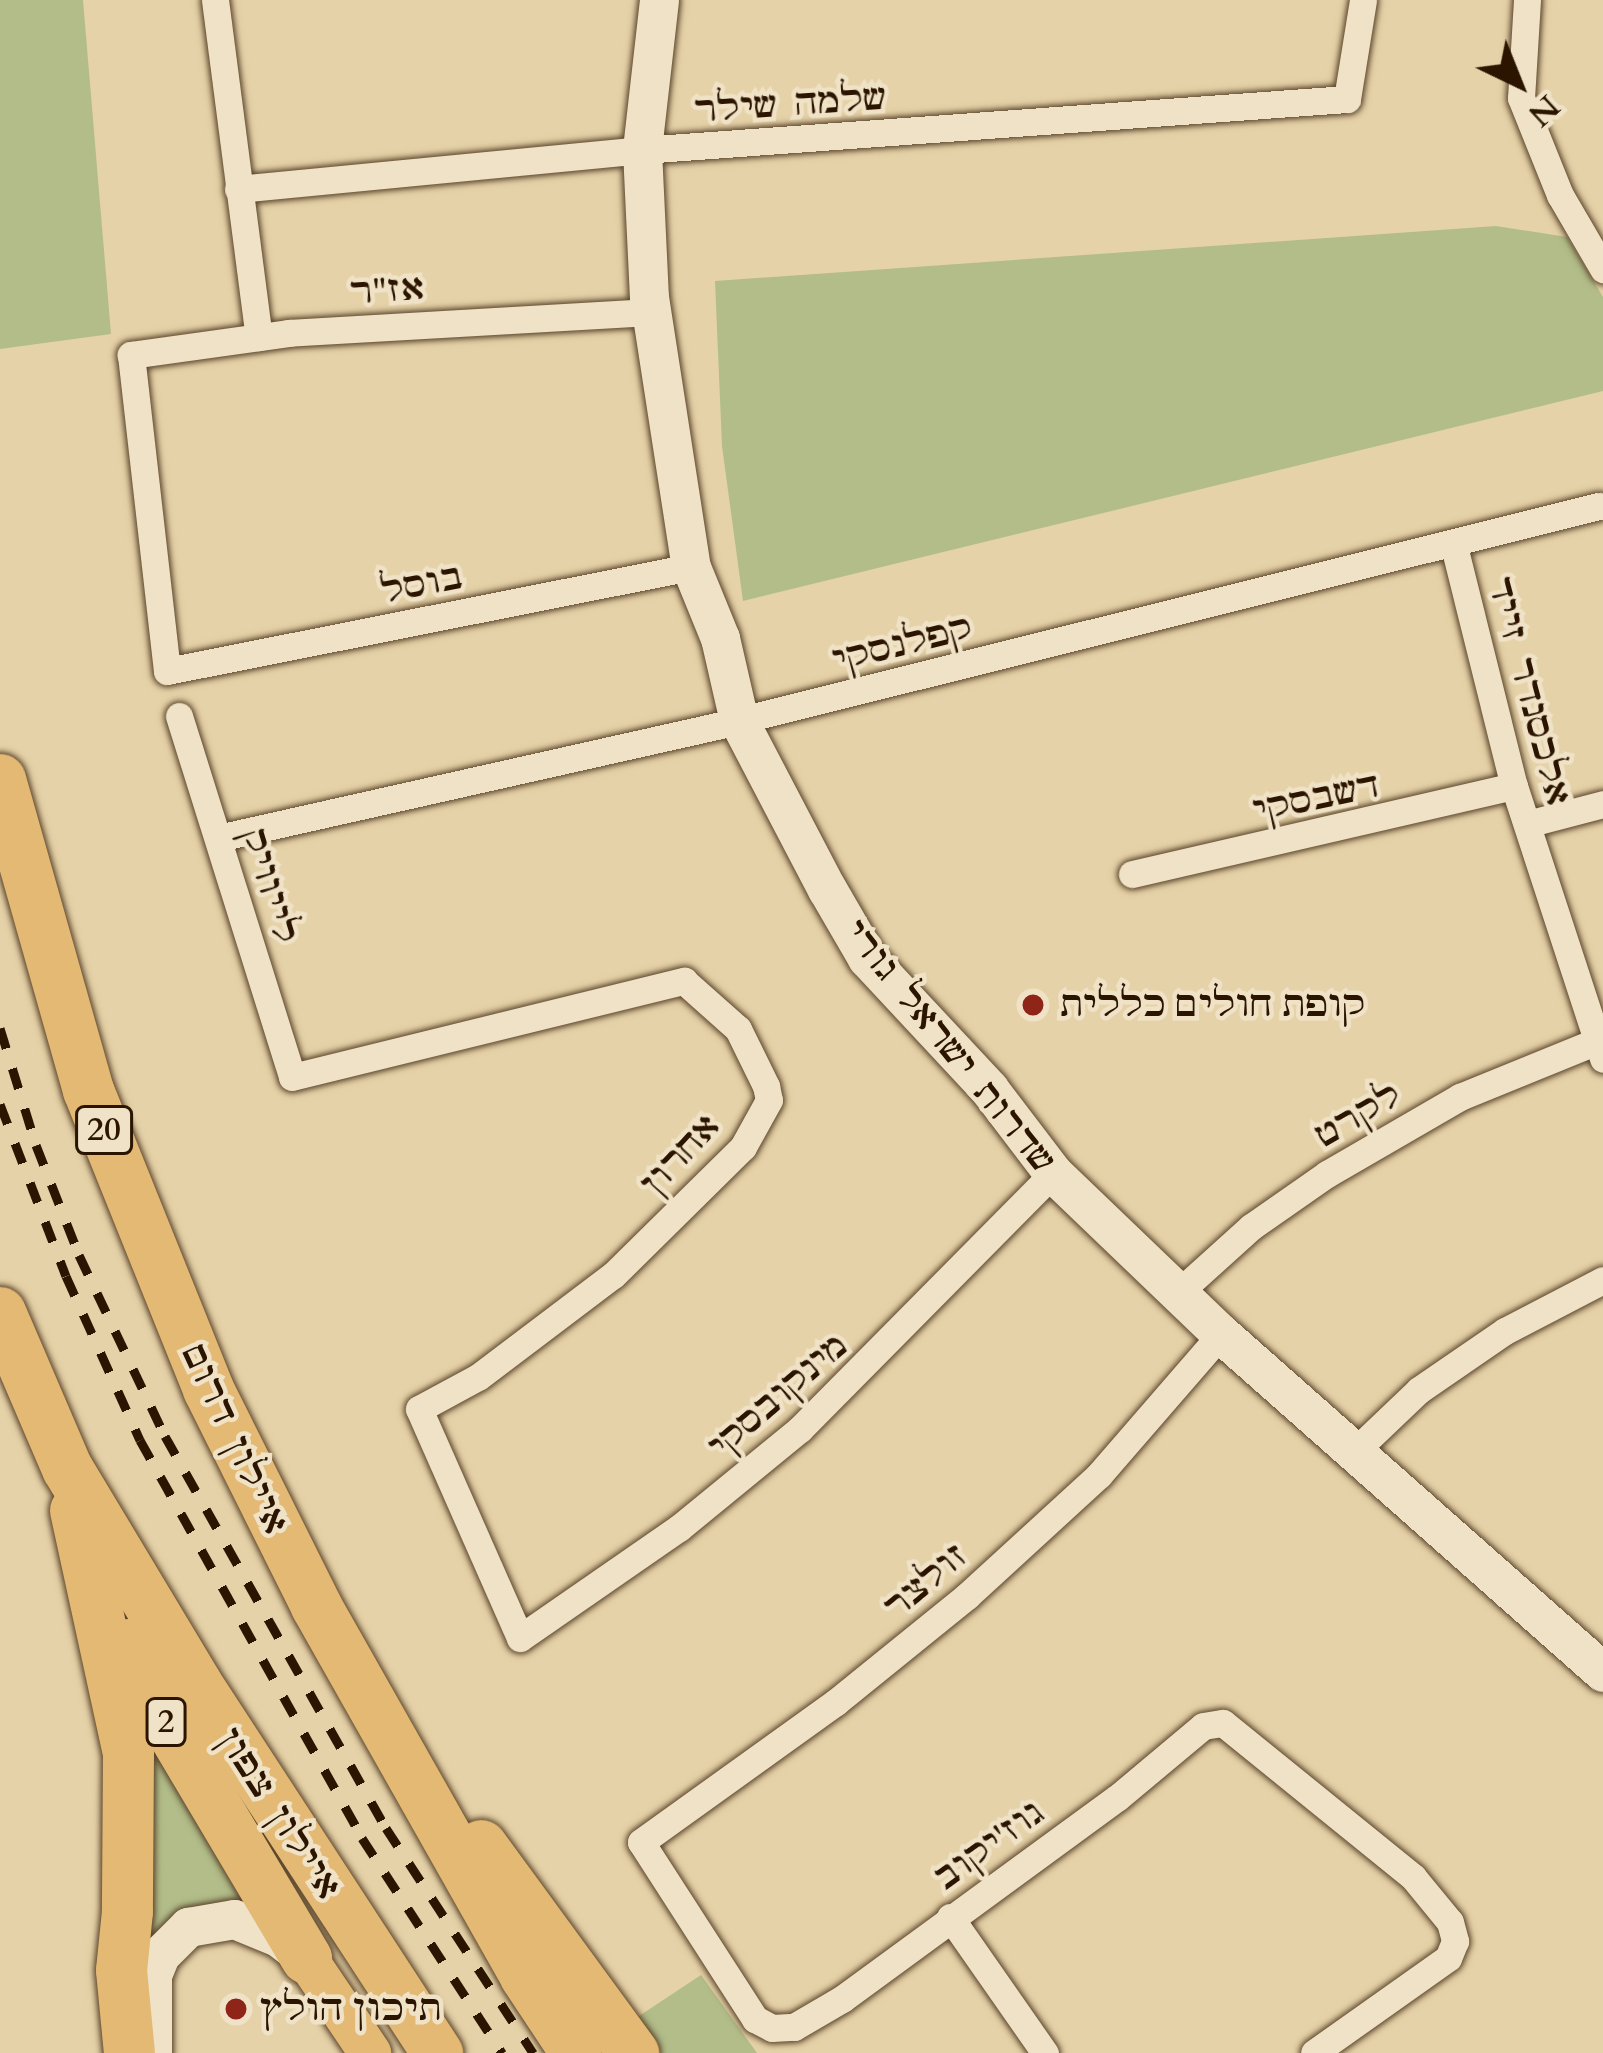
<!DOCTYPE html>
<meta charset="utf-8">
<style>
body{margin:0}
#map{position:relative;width:1603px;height:2053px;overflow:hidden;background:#e6d2a8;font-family:Cardo,"Frank Ruhl Libre",serif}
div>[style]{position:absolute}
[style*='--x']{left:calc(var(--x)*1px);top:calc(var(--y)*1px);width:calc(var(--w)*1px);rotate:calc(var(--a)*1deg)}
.green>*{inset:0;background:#b2bd8a}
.roads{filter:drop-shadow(0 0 3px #5a442a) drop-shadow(0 0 3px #5a442a)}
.street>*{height:27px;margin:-13.5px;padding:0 13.5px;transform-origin:13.5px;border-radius:13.5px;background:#efe2c6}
.secondary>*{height:39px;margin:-19.5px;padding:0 19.5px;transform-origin:19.5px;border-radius:19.5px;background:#efe2c6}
.primary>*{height:42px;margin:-21px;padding:0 21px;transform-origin:21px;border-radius:21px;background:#e3b974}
.highway>*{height:51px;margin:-25.5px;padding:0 25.5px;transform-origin:25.5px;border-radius:25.5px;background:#e3b974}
.rail>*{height:9px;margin-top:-4.5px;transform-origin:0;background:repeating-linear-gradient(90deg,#2b1500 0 21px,transparent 0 42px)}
.dots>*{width:33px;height:33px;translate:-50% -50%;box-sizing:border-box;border:6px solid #efe2c6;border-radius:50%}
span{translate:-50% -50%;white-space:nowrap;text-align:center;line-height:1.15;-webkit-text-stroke:9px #efe2c6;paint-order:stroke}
.shield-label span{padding:3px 9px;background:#efe2c6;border:3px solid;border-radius:9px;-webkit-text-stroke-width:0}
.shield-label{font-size:33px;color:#2b1500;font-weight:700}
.street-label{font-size:36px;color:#2b1500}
.poi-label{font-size:36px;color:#2b1500;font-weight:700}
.left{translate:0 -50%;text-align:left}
.north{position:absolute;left:1459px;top:24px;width:120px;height:120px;-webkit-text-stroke:9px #efe2c6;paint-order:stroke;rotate:137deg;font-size:33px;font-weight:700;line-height:48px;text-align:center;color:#2b1500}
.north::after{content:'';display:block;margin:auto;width:42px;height:54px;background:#2b1500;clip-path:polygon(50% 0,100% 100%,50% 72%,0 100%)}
</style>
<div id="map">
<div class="green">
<div style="clip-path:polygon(0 0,83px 0,111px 334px,0 349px)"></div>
<div style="clip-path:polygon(1496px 226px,1567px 237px,1603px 297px,1603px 391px,743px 601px,722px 446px,715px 281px)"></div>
<div style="clip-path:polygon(155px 1746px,264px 1914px,153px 1943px,142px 1864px,143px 1800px)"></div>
<div style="clip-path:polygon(701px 1975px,757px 2053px,661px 2053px,636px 2018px)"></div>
</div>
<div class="roads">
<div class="street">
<div style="--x:215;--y:0;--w:340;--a:82.6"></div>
<div style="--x:1527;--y:0;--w:98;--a:93.5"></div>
<div style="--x:1521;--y:98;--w:105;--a:68.1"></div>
<div style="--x:1560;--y:195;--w:86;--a:59.8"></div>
<div style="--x:238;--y:189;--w:406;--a:-5.5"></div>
<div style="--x:642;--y:150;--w:707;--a:-4.14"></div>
<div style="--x:1347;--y:99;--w:100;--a:-80.8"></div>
<div style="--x:650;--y:312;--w:362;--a:176.7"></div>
<div style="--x:289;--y:333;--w:160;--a:172.1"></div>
<div style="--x:131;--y:355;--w:318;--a:83.5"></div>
<div style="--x:167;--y:671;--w:534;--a:-11.23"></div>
<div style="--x:1454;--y:546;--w:247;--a:76"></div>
<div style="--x:1514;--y:786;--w:287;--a:71.9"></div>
<div style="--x:179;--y:716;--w:378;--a:72.6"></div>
<div style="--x:292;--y:1077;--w:404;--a:-13.8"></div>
<div style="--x:684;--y:981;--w:72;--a:41.6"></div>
<div style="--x:738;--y:1029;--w:64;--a:63.8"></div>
<div style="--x:766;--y:1086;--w:14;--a:78"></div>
<div style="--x:769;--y:1100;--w:54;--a:119"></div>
<div style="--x:743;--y:1147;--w:182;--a:135.4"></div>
<div style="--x:613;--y:1275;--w:169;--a:142.9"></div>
<div style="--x:478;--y:1377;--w:67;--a:151.5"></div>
<div style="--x:419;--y:1409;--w:250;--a:66.2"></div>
<div style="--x:520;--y:1638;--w:193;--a:-34.7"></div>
<div style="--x:679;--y:1528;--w:156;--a:-39.3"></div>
<div style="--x:800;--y:1429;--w:360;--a:-45.3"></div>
<div style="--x:1527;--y:824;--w:79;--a:-14.7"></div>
<div style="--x:218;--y:838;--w:516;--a:-12.66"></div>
<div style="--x:721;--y:725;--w:905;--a:-14.01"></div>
<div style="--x:1132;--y:874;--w:392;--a:-13"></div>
<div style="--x:1179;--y:1292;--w:97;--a:-42.1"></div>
<div style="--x:1251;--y:1227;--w:93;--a:-34.9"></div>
<div style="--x:1327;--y:1174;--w:154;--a:-30.1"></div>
<div style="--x:1460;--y:1097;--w:148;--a:-22.2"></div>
<div style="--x:1221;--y:1334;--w:186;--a:130.9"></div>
<div style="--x:1099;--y:1475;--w:179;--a:137.5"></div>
<div style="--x:967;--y:1596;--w:169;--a:141"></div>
<div style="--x:836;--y:1702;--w:240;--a:144.3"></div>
<div style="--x:641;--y:1842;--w:211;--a:57.2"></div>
<div style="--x:755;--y:2019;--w:19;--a:28"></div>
<div style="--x:772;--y:2028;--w:22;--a:-3"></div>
<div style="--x:794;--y:2027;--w:56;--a:-30.3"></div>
<div style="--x:842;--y:1999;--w:341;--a:-36.2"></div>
<div style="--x:1117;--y:1798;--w:112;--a:-39.9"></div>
<div style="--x:1203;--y:1726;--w:20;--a:-9"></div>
<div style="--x:1223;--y:1723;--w:245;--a:39"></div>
<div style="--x:1413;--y:1877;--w:58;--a:50.6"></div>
<div style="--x:1450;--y:1922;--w:20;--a:75"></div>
<div style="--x:1455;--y:1941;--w:18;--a:112"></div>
<div style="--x:1448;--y:1958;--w:164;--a:144.7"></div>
<div style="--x:1355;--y:1451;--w:88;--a:-43.6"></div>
<div style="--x:1419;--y:1390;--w:104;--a:-34.5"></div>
<div style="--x:1505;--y:1331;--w:110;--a:-27.5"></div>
<div style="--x:950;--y:1917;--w:166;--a:55.1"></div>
</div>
<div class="secondary">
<div style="--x:659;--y:0;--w:151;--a:96.5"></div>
<div style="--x:642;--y:150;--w:147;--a:87.3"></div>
<div style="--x:649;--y:297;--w:273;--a:81.2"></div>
<div style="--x:691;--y:567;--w:77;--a:67.8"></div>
<div style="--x:720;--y:638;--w:85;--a:77.1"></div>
<div style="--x:739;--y:721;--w:190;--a:62.4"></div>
<div style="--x:827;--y:889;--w:80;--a:59.9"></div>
<div style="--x:867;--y:958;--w:179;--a:47"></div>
<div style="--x:989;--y:1089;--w:106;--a:52.7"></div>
<div style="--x:1053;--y:1173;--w:233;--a:43.8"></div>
<div style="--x:1221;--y:1334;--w:510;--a:41.5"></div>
<div style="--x:152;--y:2053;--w:78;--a:-90"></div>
<div style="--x:152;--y:1975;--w:22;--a:-68"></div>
<div style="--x:160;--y:1955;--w:40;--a:-45"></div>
<div style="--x:188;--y:1927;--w:47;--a:-9.9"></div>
<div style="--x:234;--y:1919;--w:48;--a:22.2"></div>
<div style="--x:278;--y:1937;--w:30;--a:37"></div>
</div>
<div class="primary">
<div style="--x:306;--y:1958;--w:115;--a:56"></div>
</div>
<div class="highway">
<div style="--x:0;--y:779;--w:323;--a:74.2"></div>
<div style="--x:88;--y:1090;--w:322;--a:68.1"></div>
<div style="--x:208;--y:1389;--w:242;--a:63.5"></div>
<div style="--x:316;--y:1606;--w:425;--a:60.5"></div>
<div style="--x:525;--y:1976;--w:92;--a:56.5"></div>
<div style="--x:0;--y:1312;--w:170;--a:66.8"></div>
<div style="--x:67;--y:1468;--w:251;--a:59"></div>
<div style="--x:196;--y:1683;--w:442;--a:56.9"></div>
<div style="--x:75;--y:1510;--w:249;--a:77.7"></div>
<div style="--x:128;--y:1753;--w:158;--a:90.4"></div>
<div style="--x:127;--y:1911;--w:59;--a:95.8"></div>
<div style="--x:121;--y:1970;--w:83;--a:84.5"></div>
<div style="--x:128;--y:1644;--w:56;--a:66.7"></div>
<div style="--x:150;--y:1695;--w:306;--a:59.3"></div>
<div style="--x:481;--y:1845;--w:258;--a:53.8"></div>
</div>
</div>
<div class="rail">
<div style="--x:0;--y:1028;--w:122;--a:72.9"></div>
<div style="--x:36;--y:1145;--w:118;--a:68.6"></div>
<div style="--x:79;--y:1255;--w:200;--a:64.6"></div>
<div style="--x:165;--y:1436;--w:450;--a:60.6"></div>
<div style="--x:386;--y:1828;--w:269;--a:56.8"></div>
<div style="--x:0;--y:1104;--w:184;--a:69"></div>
<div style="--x:66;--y:1276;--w:180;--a:65.7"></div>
<div style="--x:140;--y:1440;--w:456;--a:60.8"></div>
<div style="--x:362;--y:1838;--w:257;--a:56.9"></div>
</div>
<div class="dots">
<div style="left:1033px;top:1005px;background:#8f2418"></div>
<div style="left:236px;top:2009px;background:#8f2418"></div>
</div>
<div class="shield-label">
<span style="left:104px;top:1130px">20</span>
<span style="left:166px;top:1722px">2</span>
</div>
<div class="street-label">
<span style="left:790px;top:104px;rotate:-4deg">שלמה שילר</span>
<span style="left:387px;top:290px;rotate:-4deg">אז"ר</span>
<span style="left:422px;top:584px;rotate:-11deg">בוסל</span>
<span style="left:902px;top:644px;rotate:-14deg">קפלנסקי</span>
<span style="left:1529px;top:691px;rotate:75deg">אלכסנדר זייד</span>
<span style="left:1316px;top:798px;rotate:-12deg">דשבסקי</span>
<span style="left:270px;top:886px;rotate:73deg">לייוויק</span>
<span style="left:949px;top:1046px;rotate:51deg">שדרות ישראל גורי</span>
<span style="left:1358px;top:1115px;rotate:-30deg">לקרט</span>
<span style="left:680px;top:1155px;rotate:-47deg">אחרון</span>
<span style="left:778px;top:1396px;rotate:-41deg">מינקובסקי</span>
<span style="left:235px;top:1439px;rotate:65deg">איילון דרום</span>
<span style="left:926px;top:1581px;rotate:-40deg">זולצר</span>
<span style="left:279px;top:1813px;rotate:57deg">איילון צפון</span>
<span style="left:989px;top:1845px;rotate:-36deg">גוז'יקוב</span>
</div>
<div class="poi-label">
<span class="left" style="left:1060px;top:1005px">קופת חולים כללית</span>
<span class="left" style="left:260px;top:2009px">תיכון הולץ</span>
</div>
<div class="north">N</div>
</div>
